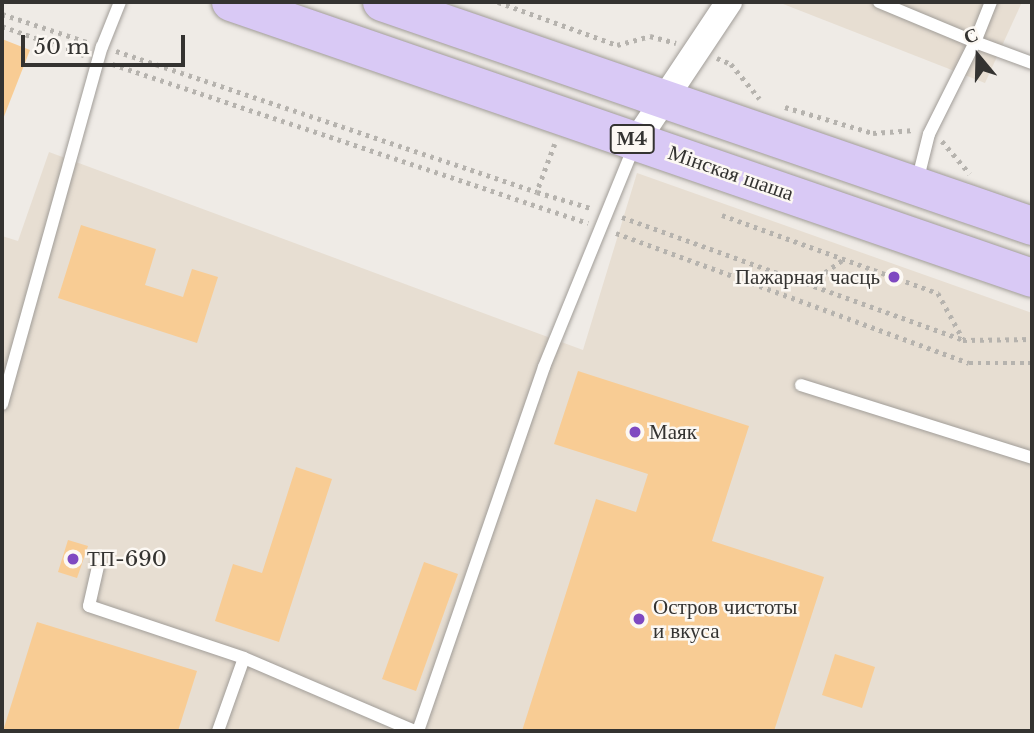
<!DOCTYPE html>
<meta charset="utf-8">
<style>
body{margin:0}
#map{position:relative;width:1034px;height:733px;overflow:hidden;background:#efebe6;font-family:"Libre Baskerville",serif}
div>[style]{position:absolute}
[style*='--x']{left:calc(var(--x)*1px);top:calc(var(--y)*1px);width:calc(var(--w)*1px);rotate:calc(var(--a)*1deg)}
.built>*{inset:0;background:#e7ded2}
.building>*{inset:0;background:#f8cc94}
.path>*{height:4.5px;margin-top:-2.25px;transform-origin:0;background:repeating-linear-gradient(90deg,#b6b3ae 0 3.5px,transparent 0 8.5px)}
.roads{filter:drop-shadow(0 0 2px #a19d98) drop-shadow(0 0 2px #a19d98)}
.service>*{height:12px;margin:-6px;padding:0 6px;transform-origin:6px;border-radius:6px;background:#fff}
.minor>*{height:26px;margin:-13px;padding:0 13px;transform-origin:13px;border-radius:13px;background:#fff}
.primary>*{height:38px;margin:-19px;padding:0 19px;transform-origin:19px;border-radius:19px;background:#d9c9f5}
.dots>*{width:19px;height:19px;translate:-50% -50%;box-sizing:border-box;border:4px solid #fcf8f3;border-radius:50%}
span{translate:-50% -50%;white-space:nowrap;text-align:center;line-height:1.15;-webkit-text-stroke:5px #fcf8f3;paint-order:stroke}
.shield-label span{padding:2px 5px;background:#fcf8f3;border:2px solid;border-radius:5px;-webkit-text-stroke-width:0}
.shield-label{font-size:19px;color:#343331;font-weight:700}
.street-label{font-size:21px;color:#343331}
.poi-label{font-size:21px;color:#343331}
.right{translate:-100% -50%;text-align:right}
.left{translate:0 -50%;text-align:left}
.frame{position:absolute;inset:0;border:4px solid #343331;pointer-events:none}
.north{position:absolute;left:943px;top:21px;width:70px;height:70px;-webkit-text-stroke:5px #fcf8f3;paint-order:stroke;rotate:341deg;font-size:19px;font-weight:700;line-height:28px;text-align:center;color:#343331}
.north::after{content:'';display:block;margin:auto;width:24px;height:32px;background:#343331;clip-path:polygon(50% 0,100% 100%,50% 72%,0 100%)}
.scale{position:absolute;left:21px;top:35px;width:164px;height:32px;box-sizing:border-box;border:4px solid #343331;border-top:0;padding-left:9px;font-size:21px;line-height:24px;white-space:nowrap;color:#343331;-webkit-text-stroke:5px #fcf8f3;paint-order:stroke}
</style>
<div id="map">
<div class="built">
<div style="clip-path:polygon(778px 2px,1022px 2px,985px 83px)"></div>
<div style="clip-path:polygon(49px 152px,583px 350px,637px 173px,1032px 313px,1032px 731px,2px 731px,2px 236px,18px 241px)"></div>
</div>
<div class="building">
<div style="clip-path:polygon(2px 39px,30px 50px,3px 119px,2px 119px)"></div>
<div style="clip-path:polygon(81px 225px,156px 249px,145px 285px,183px 297px,192px 269px,218px 277px,197px 343px,58px 298px)"></div>
<div style="clip-path:polygon(578px 371px,749px 426px,712px 541px,824px 577px,774px 731px,522px 731px,596px 499px,636px 512px,648px 474px,554px 444px)"></div>
<div style="clip-path:polygon(296px 467px,332px 479px,279px 642px,215px 621px,233px 564px,262px 573px)"></div>
<div style="clip-path:polygon(68px 540px,88px 546px,77px 578px,58px 572px)"></div>
<div style="clip-path:polygon(424px 562px,458px 574px,416px 691px,382px 679px)"></div>
<div style="clip-path:polygon(37px 622px,197px 671px,178px 731px,3px 731px)"></div>
<div style="clip-path:polygon(835px 654px,875px 667px,862px 708px,822px 695px)"></div>
</div>
<div class="path">
<div style="--x:498;--y:2;--w:127;--a:19.9"></div>
<div style="--x:617;--y:45;--w:34;--a:-15"></div>
<div style="--x:650;--y:36;--w:27;--a:15"></div>
<div style="--x:2;--y:14;--w:89;--a:18.2"></div>
<div style="--x:2;--y:26;--w:87;--a:19.5"></div>
<div style="--x:116;--y:51;--w:444;--a:18.5"></div>
<div style="--x:717;--y:58;--w:15;--a:23"></div>
<div style="--x:731;--y:64;--w:45;--a:50.4"></div>
<div style="--x:112;--y:64;--w:502;--a:18.47"></div>
<div style="--x:785;--y:107;--w:92;--a:16.5"></div>
<div style="--x:873;--y:133;--w:42;--a:-4.1"></div>
<div style="--x:942;--y:141;--w:43;--a:49.7"></div>
<div style="--x:555;--y:144;--w:51;--a:110.6"></div>
<div style="--x:537;--y:192;--w:59;--a:16.6"></div>
<div style="--x:722;--y:215;--w:230;--a:19.9"></div>
<div style="--x:938;--y:293;--w:52;--a:61.5"></div>
<div style="--x:622;--y:217;--w:363;--a:19.8"></div>
<div style="--x:963;--y:340;--w:69;--a:-0.8"></div>
<div style="--x:616;--y:233;--w:376;--a:20.2"></div>
<div style="--x:969;--y:363;--w:63;--a:0"></div>
<div style="--x:811;--y:282;--w:40;--a:-34.9"></div>
</div>
<div class="roads">
<div class="service">
<div style="--x:879;--y:2;--w:104;--a:22.6"></div>
<div style="--x:975;--y:42;--w:43;--a:-68.2"></div>
<div style="--x:917;--y:182;--w:49;--a:-76"></div>
<div style="--x:929;--y:134;--w:103;--a:-63.4"></div>
<div style="--x:975;--y:42;--w:61;--a:20.2"></div>
<div style="--x:801;--y:385;--w:242;--a:17.5"></div>
<div style="--x:2;--y:404;--w:371;--a:-74.4"></div>
<div style="--x:102;--y:47;--w:48;--a:-68.2"></div>
<div style="--x:99;--y:562;--w:45;--a:102.8"></div>
<div style="--x:89;--y:606;--w:163;--a:18.5"></div>
<div style="--x:244;--y:658;--w:185;--a:23.2"></div>
<div style="--x:218;--y:731;--w:77;--a:-70.4"></div>
<div style="--x:418;--y:731;--w:385;--a:-70.9"></div>
<div style="--x:544;--y:367;--w:241;--a:-67.8"></div>
</div>
<div class="minor">
<div style="--x:637;--y:140;--w:166;--a:-56.3"></div>
</div>
<div class="primary">
<div style="--x:231;--y:2;--w:847;--a:19.01"></div>
<div style="--x:382;--y:2;--w:688;--a:19.01"></div>
</div>
</div>
<div class="dots">
<div style="left:894px;top:277px;background:#7f49c1"></div>
<div style="left:635px;top:432px;background:#7f49c1"></div>
<div style="left:73px;top:559px;background:#7f49c1"></div>
<div style="left:639px;top:619px;background:#7f49c1"></div>
</div>
<div class="shield-label">
<span style="left:632px;top:139px">М4</span>
</div>
<div class="street-label">
<span style="left:731px;top:173px;rotate:19deg">Мінская шаша</span>
</div>
<div class="poi-label">
<span class="right" style="left:880px;top:277px">Пажарная часць</span>
<span class="left" style="left:649px;top:432px">Маяк</span>
<span class="left" style="left:87px;top:559px">ТП-690</span>
<span class="left" style="left:653px;top:619px">Остров чистоты<br>и вкуса</span>
</div>
<div class="frame"></div>
<div class="north">С</div>
<div class="scale">50 m</div>
</div>
